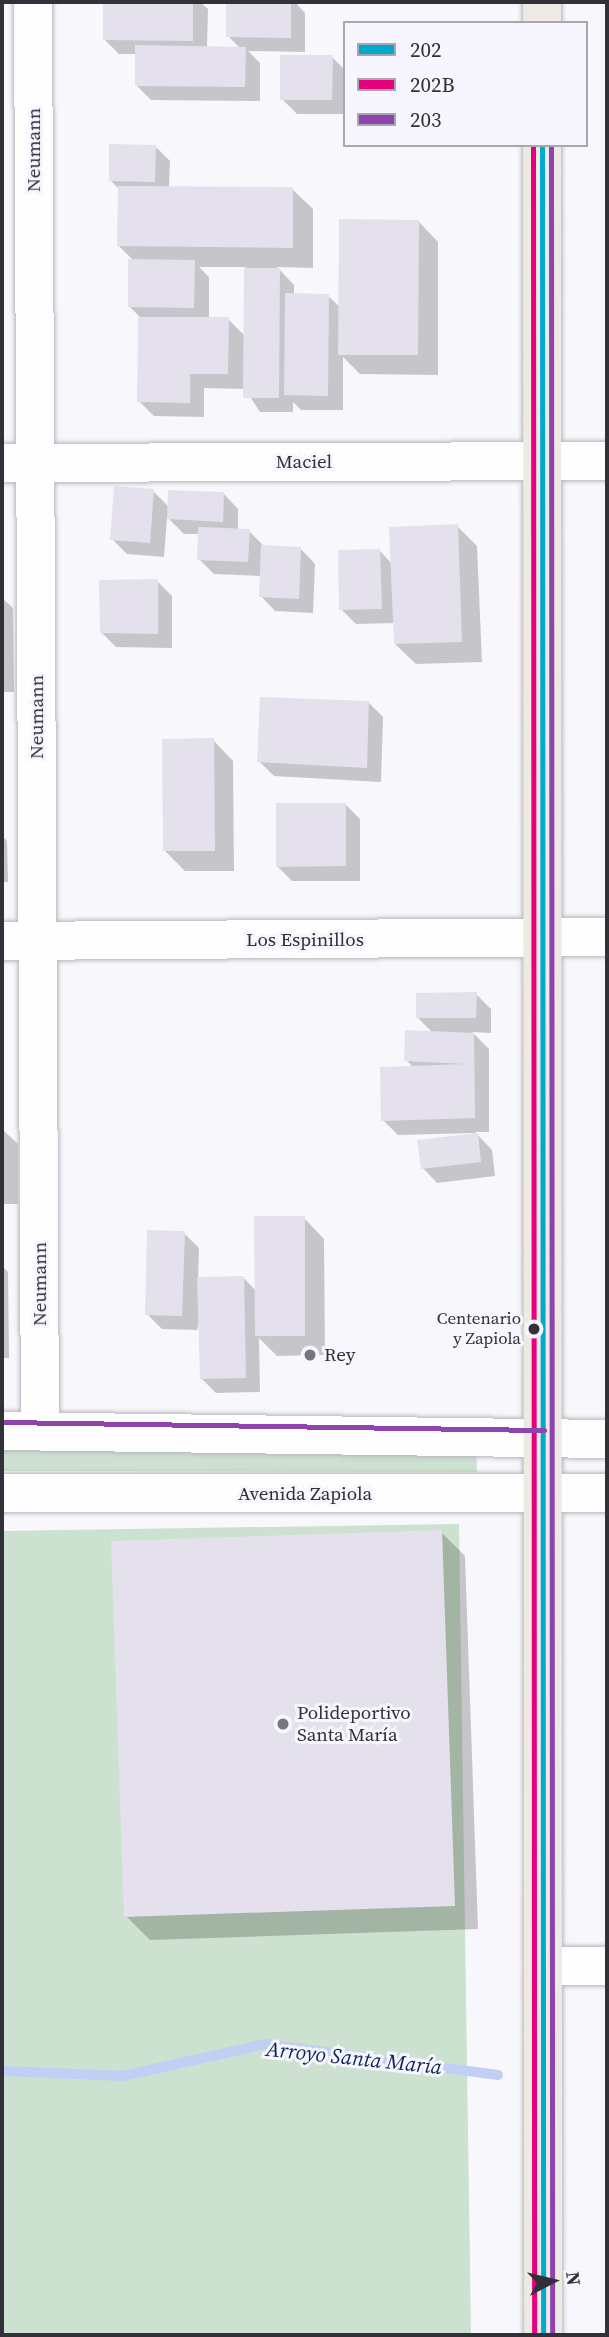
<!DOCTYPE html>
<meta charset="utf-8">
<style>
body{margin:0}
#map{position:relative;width:609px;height:2337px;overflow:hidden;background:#f8f7fc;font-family:"Source Serif 4",serif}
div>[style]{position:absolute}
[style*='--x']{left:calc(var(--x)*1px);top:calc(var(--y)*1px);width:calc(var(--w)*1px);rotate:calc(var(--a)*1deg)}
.green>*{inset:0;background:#cce1cf}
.shadow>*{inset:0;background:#0003}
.stream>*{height:10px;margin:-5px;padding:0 5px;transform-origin:5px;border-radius:5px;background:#c0d0f4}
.building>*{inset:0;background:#e4e1ed}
.roads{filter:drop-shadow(0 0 2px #b9b7bd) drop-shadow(0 0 2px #b9b7bd)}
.street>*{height:38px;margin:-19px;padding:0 19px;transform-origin:19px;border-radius:19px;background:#fefeff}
.secondary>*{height:38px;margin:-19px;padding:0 19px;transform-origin:19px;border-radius:19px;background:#fefeff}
.primary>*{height:38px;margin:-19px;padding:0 19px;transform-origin:19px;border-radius:19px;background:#eee9e3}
.bus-1>*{height:5px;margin:-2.5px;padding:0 2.5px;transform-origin:2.5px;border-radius:2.5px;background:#00a9ce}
.bus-2>*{height:5px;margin:-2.5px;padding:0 2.5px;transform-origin:2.5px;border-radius:2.5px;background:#e5007d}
.bus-3>*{height:5px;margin:-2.5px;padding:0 2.5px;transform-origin:2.5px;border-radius:2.5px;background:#8e44ad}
.dots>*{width:19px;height:19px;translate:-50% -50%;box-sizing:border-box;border:4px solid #f7f5fe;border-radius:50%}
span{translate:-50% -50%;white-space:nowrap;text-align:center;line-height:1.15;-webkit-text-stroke:6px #f7f5fe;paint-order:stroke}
.bus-label{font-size:17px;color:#323038}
.right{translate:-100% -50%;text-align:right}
.street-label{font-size:19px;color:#323038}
.poi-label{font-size:19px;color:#323038}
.left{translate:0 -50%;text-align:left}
.water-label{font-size:21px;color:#0d245b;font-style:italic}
.frame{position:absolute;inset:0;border:4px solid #323038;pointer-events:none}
.legend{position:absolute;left:343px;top:21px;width:245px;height:126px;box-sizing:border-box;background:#f7f5fe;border:2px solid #a8a6af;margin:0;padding:9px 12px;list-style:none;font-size:21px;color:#323038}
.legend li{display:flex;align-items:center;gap:14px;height:35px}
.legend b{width:35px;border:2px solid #a8a6af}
.north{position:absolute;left:518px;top:2246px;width:70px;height:70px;-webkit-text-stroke:5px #f7f5fe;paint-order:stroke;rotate:83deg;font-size:19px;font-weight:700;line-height:28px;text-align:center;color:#323038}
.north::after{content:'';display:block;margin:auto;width:24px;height:32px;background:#323038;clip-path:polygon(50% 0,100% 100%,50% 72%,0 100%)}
</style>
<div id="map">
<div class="green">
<div style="clip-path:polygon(2px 1449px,476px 1451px,477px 1472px,2px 1471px)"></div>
<div style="clip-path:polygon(459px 1524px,471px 2335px,2px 2335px,2px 1531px)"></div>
</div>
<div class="shadow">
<div style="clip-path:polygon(105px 2px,200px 2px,208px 9px,207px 48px,240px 48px,228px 36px,228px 2px,295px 2px,305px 13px,305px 52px,248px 51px,260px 63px,260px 101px,151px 100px,136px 85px,137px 54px,119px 54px,104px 39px)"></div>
<div style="clip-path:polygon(332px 57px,345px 70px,345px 114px,297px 114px,282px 99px)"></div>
<div style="clip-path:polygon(evenodd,155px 146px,170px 161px,169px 188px,292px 189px,313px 209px,313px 268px,277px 267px,294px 285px,294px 295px,328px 296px,340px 307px,418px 221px,438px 242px,438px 375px,360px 374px,343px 357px,343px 410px,301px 410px,293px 402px,293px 412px,260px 412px,245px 389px,204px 388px,204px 417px,154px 416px,139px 401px,140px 317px,129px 306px,134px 261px,119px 246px,119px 189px,111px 181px,155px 146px,199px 267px,246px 267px,245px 336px,228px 319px,209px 319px,209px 277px,199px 267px)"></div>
<div style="clip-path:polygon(153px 491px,169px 507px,224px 494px,238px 509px,238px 530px,249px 531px,264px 546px,301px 549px,315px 564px,313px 613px,275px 611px,261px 596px,262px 576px,214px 574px,199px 559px,200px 534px,184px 534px,167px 517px,164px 557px,127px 554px,112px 539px)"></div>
<div style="clip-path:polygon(457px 526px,477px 546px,482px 662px,416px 664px,395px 644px,395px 623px,356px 624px,341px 609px,380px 551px,392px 564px)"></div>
<div style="clip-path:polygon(157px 581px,172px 596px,172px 648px,116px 647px,102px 633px)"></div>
<div style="clip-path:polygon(2px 598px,13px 608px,14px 692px,2px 692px)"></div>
<div style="clip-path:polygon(368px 702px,383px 717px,381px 782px,274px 776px,259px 761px)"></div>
<div style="clip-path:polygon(213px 740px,233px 761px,234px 871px,185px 871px,165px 851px)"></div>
<div style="clip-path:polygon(345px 804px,360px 819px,360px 881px,292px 881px,277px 866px)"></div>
<div style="clip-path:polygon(2px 836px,7px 841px,8px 882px,2px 882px)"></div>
<div style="clip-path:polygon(476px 994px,491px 1009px,491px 1033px,472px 1032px,489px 1049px,489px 1132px,475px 1132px,492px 1150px,495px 1176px,437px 1183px,423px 1168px,474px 1133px,398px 1135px,383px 1120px,413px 1067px,406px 1060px,433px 1033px,418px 1018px)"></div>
<div style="clip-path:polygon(2px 1129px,18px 1144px,18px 1204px,2px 1204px)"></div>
<div style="clip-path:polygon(304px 1218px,324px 1239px,325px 1355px,277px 1356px,259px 1338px,260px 1392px,216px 1393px,201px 1378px,200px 1318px,197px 1330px,162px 1329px,147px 1314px,184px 1233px,199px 1248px,198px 1279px,243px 1277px,256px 1291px)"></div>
<div style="clip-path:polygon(2px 1266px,8px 1272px,9px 1358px,2px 1358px)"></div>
<div style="clip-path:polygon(441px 1532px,465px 1556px,478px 1929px,150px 1940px,126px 1916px)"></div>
</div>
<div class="stream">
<div style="--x:2;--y:2071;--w:121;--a:2.4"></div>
<div style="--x:123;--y:2076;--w:146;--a:-12.7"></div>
<div style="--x:265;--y:2044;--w:235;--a:7.6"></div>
</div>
<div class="building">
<div style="clip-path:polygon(103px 2px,193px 2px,193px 41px,103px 40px)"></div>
<div style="clip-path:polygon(226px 2px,291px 2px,291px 38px,226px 37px)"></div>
<div style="clip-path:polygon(135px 45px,246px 47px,245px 87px,135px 86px)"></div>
<div style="clip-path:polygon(280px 55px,333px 55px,332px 100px,280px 100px)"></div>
<div style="clip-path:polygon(109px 144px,156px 145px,155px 182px,109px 181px)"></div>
<div style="clip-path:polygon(118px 186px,293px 187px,293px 248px,117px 246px)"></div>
<div style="clip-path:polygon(339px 219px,419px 220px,418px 355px,338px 355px)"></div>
<div style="clip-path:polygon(128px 259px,195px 260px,194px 308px,128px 307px)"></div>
<div style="clip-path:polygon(244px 268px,280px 268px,279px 398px,243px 398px)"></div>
<div style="clip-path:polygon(285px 293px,329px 294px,328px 396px,284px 395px)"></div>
<div style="clip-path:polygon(138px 317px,229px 317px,228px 374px,190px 374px,190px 403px,137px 402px)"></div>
<div style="clip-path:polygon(114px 486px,154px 489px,150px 543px,110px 540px)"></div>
<div style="clip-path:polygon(168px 490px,224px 492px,223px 522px,167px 519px)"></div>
<div style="clip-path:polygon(458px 524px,462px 642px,394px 644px,389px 527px)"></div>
<div style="clip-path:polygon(198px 527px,250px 529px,248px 562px,197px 560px)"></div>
<div style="clip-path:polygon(261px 545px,301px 547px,299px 599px,259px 597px)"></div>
<div style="clip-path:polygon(380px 549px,382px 609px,339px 610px,338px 550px)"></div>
<div style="clip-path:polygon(158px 579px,158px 634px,100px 633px,99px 580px)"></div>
<div style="clip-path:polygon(260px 697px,369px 701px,367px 768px,257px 762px)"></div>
<div style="clip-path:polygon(214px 738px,215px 851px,163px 851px,162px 739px)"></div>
<div style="clip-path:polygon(276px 803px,346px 803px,346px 866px,276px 867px)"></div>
<div style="clip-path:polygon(477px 992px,476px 1018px,416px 1018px,416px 993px)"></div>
<div style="clip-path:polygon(405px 1030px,474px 1033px,475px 1118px,381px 1121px,380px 1067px,466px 1064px,404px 1061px)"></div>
<div style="clip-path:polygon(478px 1133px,481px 1162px,421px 1169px,417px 1140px)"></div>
<div style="clip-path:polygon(254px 1216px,305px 1216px,305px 1336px,255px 1336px)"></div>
<div style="clip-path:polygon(147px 1230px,185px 1231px,182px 1316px,145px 1315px)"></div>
<div style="clip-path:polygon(244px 1276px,246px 1378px,200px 1379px,197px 1277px)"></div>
<div style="clip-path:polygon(442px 1530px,455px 1906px,124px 1917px,111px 1541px)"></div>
</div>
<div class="roads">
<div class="street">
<div style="--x:33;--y:2;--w:1429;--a:89.72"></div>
<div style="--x:2;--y:463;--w:605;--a:-0.19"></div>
<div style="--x:2;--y:941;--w:605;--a:-0.38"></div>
<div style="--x:543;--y:1966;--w:64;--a:0"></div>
</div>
<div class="secondary">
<div style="--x:2;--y:1431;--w:605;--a:0.76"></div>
<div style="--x:2;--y:1493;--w:605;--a:0"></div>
</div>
<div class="primary">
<div style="--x:542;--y:2;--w:21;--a:90"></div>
<div style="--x:542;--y:145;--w:2190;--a:89.97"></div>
</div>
</div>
<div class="bus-1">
<div style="--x:542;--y:145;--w:2190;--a:89.97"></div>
</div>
<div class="bus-2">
<div style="--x:533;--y:145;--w:2190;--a:89.97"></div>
</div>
<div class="bus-3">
<div style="--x:551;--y:145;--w:2190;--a:89.97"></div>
<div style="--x:2;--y:1422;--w:542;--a:0.85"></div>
</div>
<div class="dots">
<div style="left:534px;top:1329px;background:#323038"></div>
<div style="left:310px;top:1355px;background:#77767d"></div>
<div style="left:283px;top:1724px;background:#77767d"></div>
</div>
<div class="bus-label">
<span class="right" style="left:521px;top:1329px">Centenario<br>y Zapiola</span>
</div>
<div class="street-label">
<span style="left:34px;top:150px;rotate:-90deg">Neumann</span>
<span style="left:304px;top:462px">Maciel</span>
<span style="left:37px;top:717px;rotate:-90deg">Neumann</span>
<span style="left:305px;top:940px">Los Espinillos</span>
<span style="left:40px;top:1284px;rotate:-90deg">Neumann</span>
<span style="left:305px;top:1494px">Avenida Zapiola</span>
</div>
<div class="poi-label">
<span class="left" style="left:324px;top:1355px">Rey</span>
<span class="left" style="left:297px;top:1724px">Polideportivo<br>Santa María</span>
</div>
<div class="water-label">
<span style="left:354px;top:2058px;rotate:6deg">Arroyo Santa María</span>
</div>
<div class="frame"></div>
<ul class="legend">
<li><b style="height:9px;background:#00a9ce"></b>202</li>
<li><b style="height:9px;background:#e5007d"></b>202B</li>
<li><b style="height:9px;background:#8e44ad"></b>203</li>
</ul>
<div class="north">N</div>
</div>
